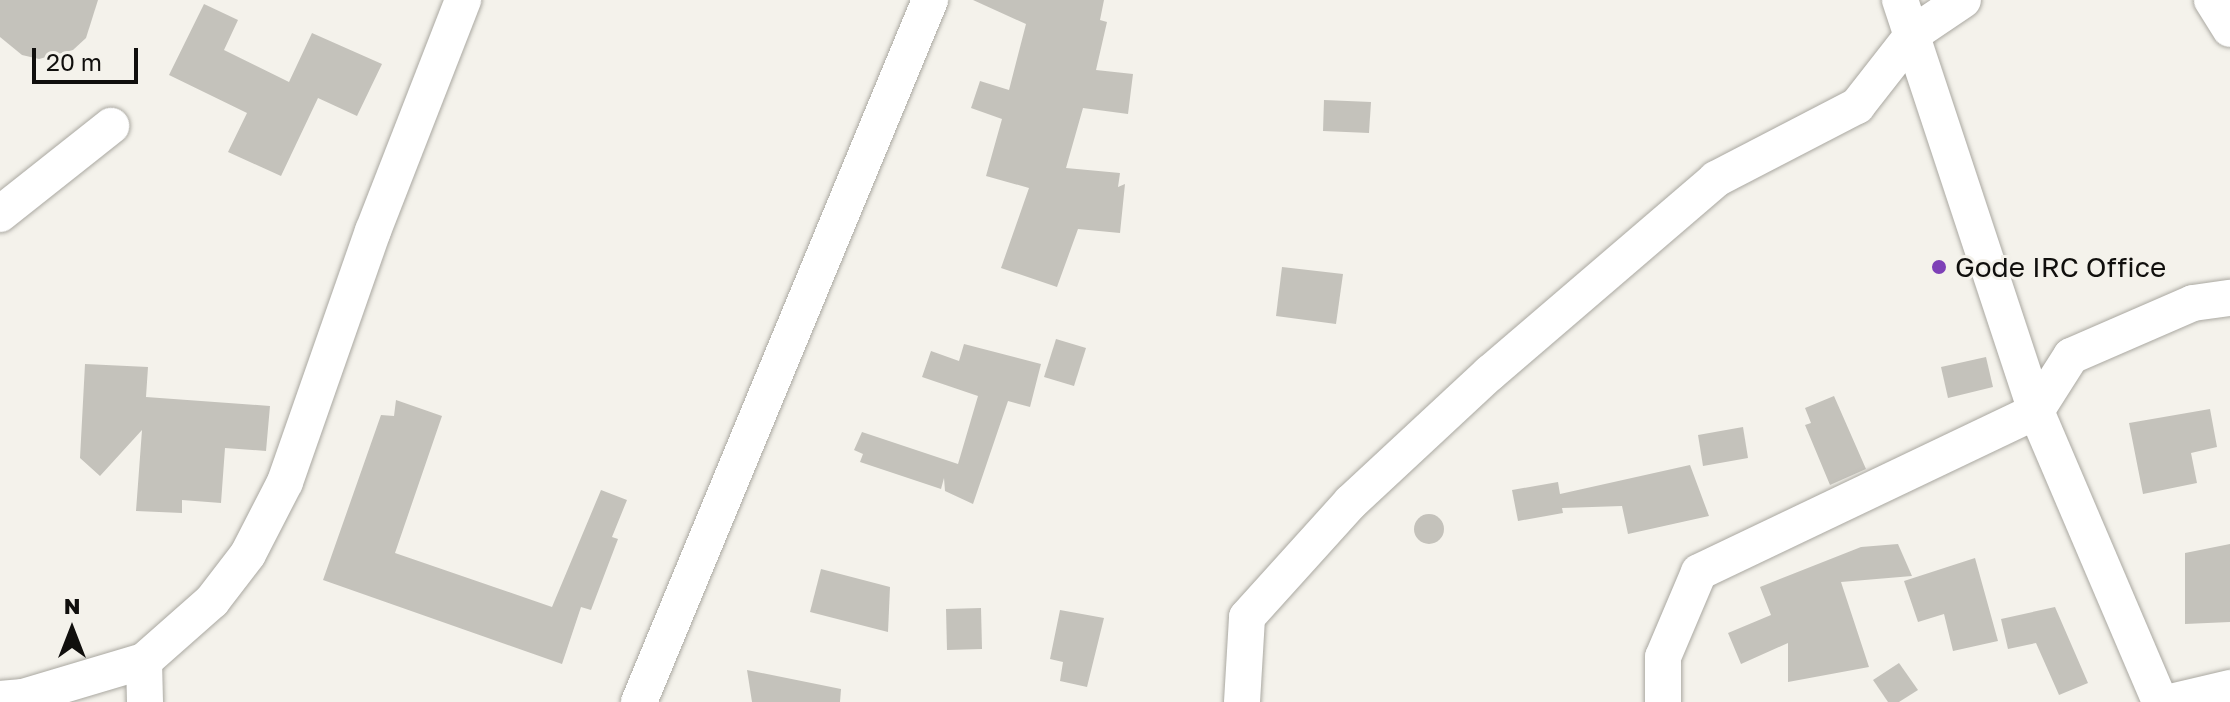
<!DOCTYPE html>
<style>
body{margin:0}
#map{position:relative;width:2230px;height:702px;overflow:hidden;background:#f4f2eb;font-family:"Golos Text",sans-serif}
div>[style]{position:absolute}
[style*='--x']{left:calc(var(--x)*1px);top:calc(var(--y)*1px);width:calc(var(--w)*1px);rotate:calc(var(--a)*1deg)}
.building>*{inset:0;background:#c4c2bb}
.round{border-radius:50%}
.roads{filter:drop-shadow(0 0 2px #aaa8a1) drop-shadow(0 0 2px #aaa8a1)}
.street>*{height:36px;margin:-18px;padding:0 18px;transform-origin:18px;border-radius:18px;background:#fff}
.dots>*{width:22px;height:22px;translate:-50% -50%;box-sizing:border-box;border:4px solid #f4f2eb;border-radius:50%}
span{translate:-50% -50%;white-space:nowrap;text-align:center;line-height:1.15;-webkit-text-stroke:6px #f4f2eb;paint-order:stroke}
.poi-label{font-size:28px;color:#100f0d}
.left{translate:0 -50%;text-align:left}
.north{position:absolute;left:32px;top:590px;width:80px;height:80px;-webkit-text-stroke:6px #f4f2eb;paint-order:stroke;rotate:0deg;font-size:22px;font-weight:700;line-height:32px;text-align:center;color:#100f0d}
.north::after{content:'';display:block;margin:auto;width:28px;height:36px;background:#100f0d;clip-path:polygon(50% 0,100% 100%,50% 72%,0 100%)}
.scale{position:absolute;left:32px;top:48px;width:106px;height:36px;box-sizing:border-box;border:4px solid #100f0d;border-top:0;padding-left:10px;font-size:24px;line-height:28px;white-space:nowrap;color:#100f0d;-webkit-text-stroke:6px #f4f2eb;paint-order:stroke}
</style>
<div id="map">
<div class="building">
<div style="clip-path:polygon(0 0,98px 0,86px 38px,73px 50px,39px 59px,22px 55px,0 37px)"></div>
<div style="clip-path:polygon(973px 0,1104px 0,1100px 20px,1107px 22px,1096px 70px,1133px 74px,1128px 114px,1083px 108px,1066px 168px,1120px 173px,1118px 187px,1125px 184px,1120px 233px,1078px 229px,1057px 287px,1001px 268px,1029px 188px,986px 176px,1002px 119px,971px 108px,980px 81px,1009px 90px,1026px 24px)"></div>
<div style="clip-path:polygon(204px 4px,238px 20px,224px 50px,289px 82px,312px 33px,382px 64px,357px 116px,318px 98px,281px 176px,228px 152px,247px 113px,169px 75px)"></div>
<div style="clip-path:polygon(1324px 100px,1371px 102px,1369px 133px,1323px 131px)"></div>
<div style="clip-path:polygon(1282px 267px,1343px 274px,1336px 324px,1276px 316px)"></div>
<div style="clip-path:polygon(1056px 339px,1086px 348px,1074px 386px,1044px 377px)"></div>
<div style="clip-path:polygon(964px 344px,1041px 364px,1030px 407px,1008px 401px,973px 504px,945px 491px,944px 478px,941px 489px,860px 462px,863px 454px,854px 450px,862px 432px,958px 464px,978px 396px,922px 377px,931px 351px,959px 361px)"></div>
<div style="clip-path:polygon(1986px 357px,1993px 387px,1948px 398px,1941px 367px)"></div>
<div style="clip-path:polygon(85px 364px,148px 367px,146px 397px,270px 406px,266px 451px,225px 448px,221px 503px,182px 500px,182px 513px,136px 511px,142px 430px,100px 476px,80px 458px)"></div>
<div style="clip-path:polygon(1834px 396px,1866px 469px,1830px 485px,1805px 425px,1811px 423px,1805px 408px)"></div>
<div style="clip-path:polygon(396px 400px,442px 416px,395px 553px,552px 607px,601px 490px,627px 500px,612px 537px,618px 539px,591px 610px,581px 607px,562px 664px,323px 580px,381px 415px,394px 416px)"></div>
<div style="clip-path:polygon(2210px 409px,2217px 447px,2191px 453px,2197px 483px,2143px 494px,2129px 423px)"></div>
<div style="clip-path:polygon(1743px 427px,1748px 458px,1703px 466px,1698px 435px)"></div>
<div style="clip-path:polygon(1690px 465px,1709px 516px,1628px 534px,1622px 506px,1562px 508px,1563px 513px,1518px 521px,1512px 490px,1558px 482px,1560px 494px)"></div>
<div class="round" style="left:1414px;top:514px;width:30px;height:30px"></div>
<div style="clip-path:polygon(1898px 544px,1912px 576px,1841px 582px,1869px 667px,1788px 682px,1788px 643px,1741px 664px,1728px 633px,1771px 615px,1760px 587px,1861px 547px)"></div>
<div style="clip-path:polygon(2230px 544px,2230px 622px,2185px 624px,2185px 553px)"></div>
<div style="clip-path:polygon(1975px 558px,1998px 641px,1953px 651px,1944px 614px,1918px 622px,1904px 581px)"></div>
<div style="clip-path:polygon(821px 569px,890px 587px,888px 632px,810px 612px)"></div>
<div style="clip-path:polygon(2055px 607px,2088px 683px,2059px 695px,2036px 643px,2008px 649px,2001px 619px)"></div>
<div style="clip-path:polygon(981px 608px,982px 649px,947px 650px,946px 609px)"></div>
<div style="clip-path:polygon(1060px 610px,1104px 618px,1087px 687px,1060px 681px,1063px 662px,1050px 659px)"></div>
<div style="clip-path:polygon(1899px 663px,1918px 690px,1899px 702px,1888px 702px,1873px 680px)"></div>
<div style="clip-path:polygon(747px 670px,841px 689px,840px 702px,752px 702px)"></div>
</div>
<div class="roads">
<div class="street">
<div style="--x:1900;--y:0;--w:433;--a:71.7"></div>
<div style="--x:2036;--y:411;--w:316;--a:66.9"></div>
<div style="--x:2212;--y:0;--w:34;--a:58"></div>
<div style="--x:0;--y:214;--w:142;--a:-38.4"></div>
<div style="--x:144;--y:661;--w:41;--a:88.6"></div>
<div style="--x:0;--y:699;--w:23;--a:-5"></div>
<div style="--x:23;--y:697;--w:126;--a:-16.6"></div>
<div style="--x:144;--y:661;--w:91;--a:-41.4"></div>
<div style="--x:212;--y:601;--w:59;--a:-52.5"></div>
<div style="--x:248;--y:554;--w:81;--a:-62.8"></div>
<div style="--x:285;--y:482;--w:266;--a:-70.7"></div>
<div style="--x:373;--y:231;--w:248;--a:-68.7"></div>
<div style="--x:639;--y:702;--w:760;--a:-67.48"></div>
<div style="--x:1242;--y:702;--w:85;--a:-86.6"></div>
<div style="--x:1247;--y:617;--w:155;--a:-47.9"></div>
<div style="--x:1351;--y:502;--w:190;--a:-42.9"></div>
<div style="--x:1490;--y:373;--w:298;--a:-40.6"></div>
<div style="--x:1716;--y:179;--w:159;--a:-27.4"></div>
<div style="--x:1857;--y:106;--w:93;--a:-52"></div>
<div style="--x:1914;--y:33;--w:59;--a:-34"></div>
<div style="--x:1663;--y:702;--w:45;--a:-90"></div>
<div style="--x:1663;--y:657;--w:92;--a:-67"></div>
<div style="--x:1699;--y:572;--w:373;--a:-25.5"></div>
<div style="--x:2036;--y:411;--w:65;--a:-57.5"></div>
<div style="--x:2071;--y:356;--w:133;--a:-23.5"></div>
<div style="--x:2193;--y:303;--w:37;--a:-8"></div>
<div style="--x:2171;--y:702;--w:61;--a:-13.3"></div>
</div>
</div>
<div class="dots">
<div style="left:1939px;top:267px;background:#7e41b7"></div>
</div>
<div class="poi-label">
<span class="left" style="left:1955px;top:267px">Gode IRC Office</span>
</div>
<div class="north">N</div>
<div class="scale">20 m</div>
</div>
